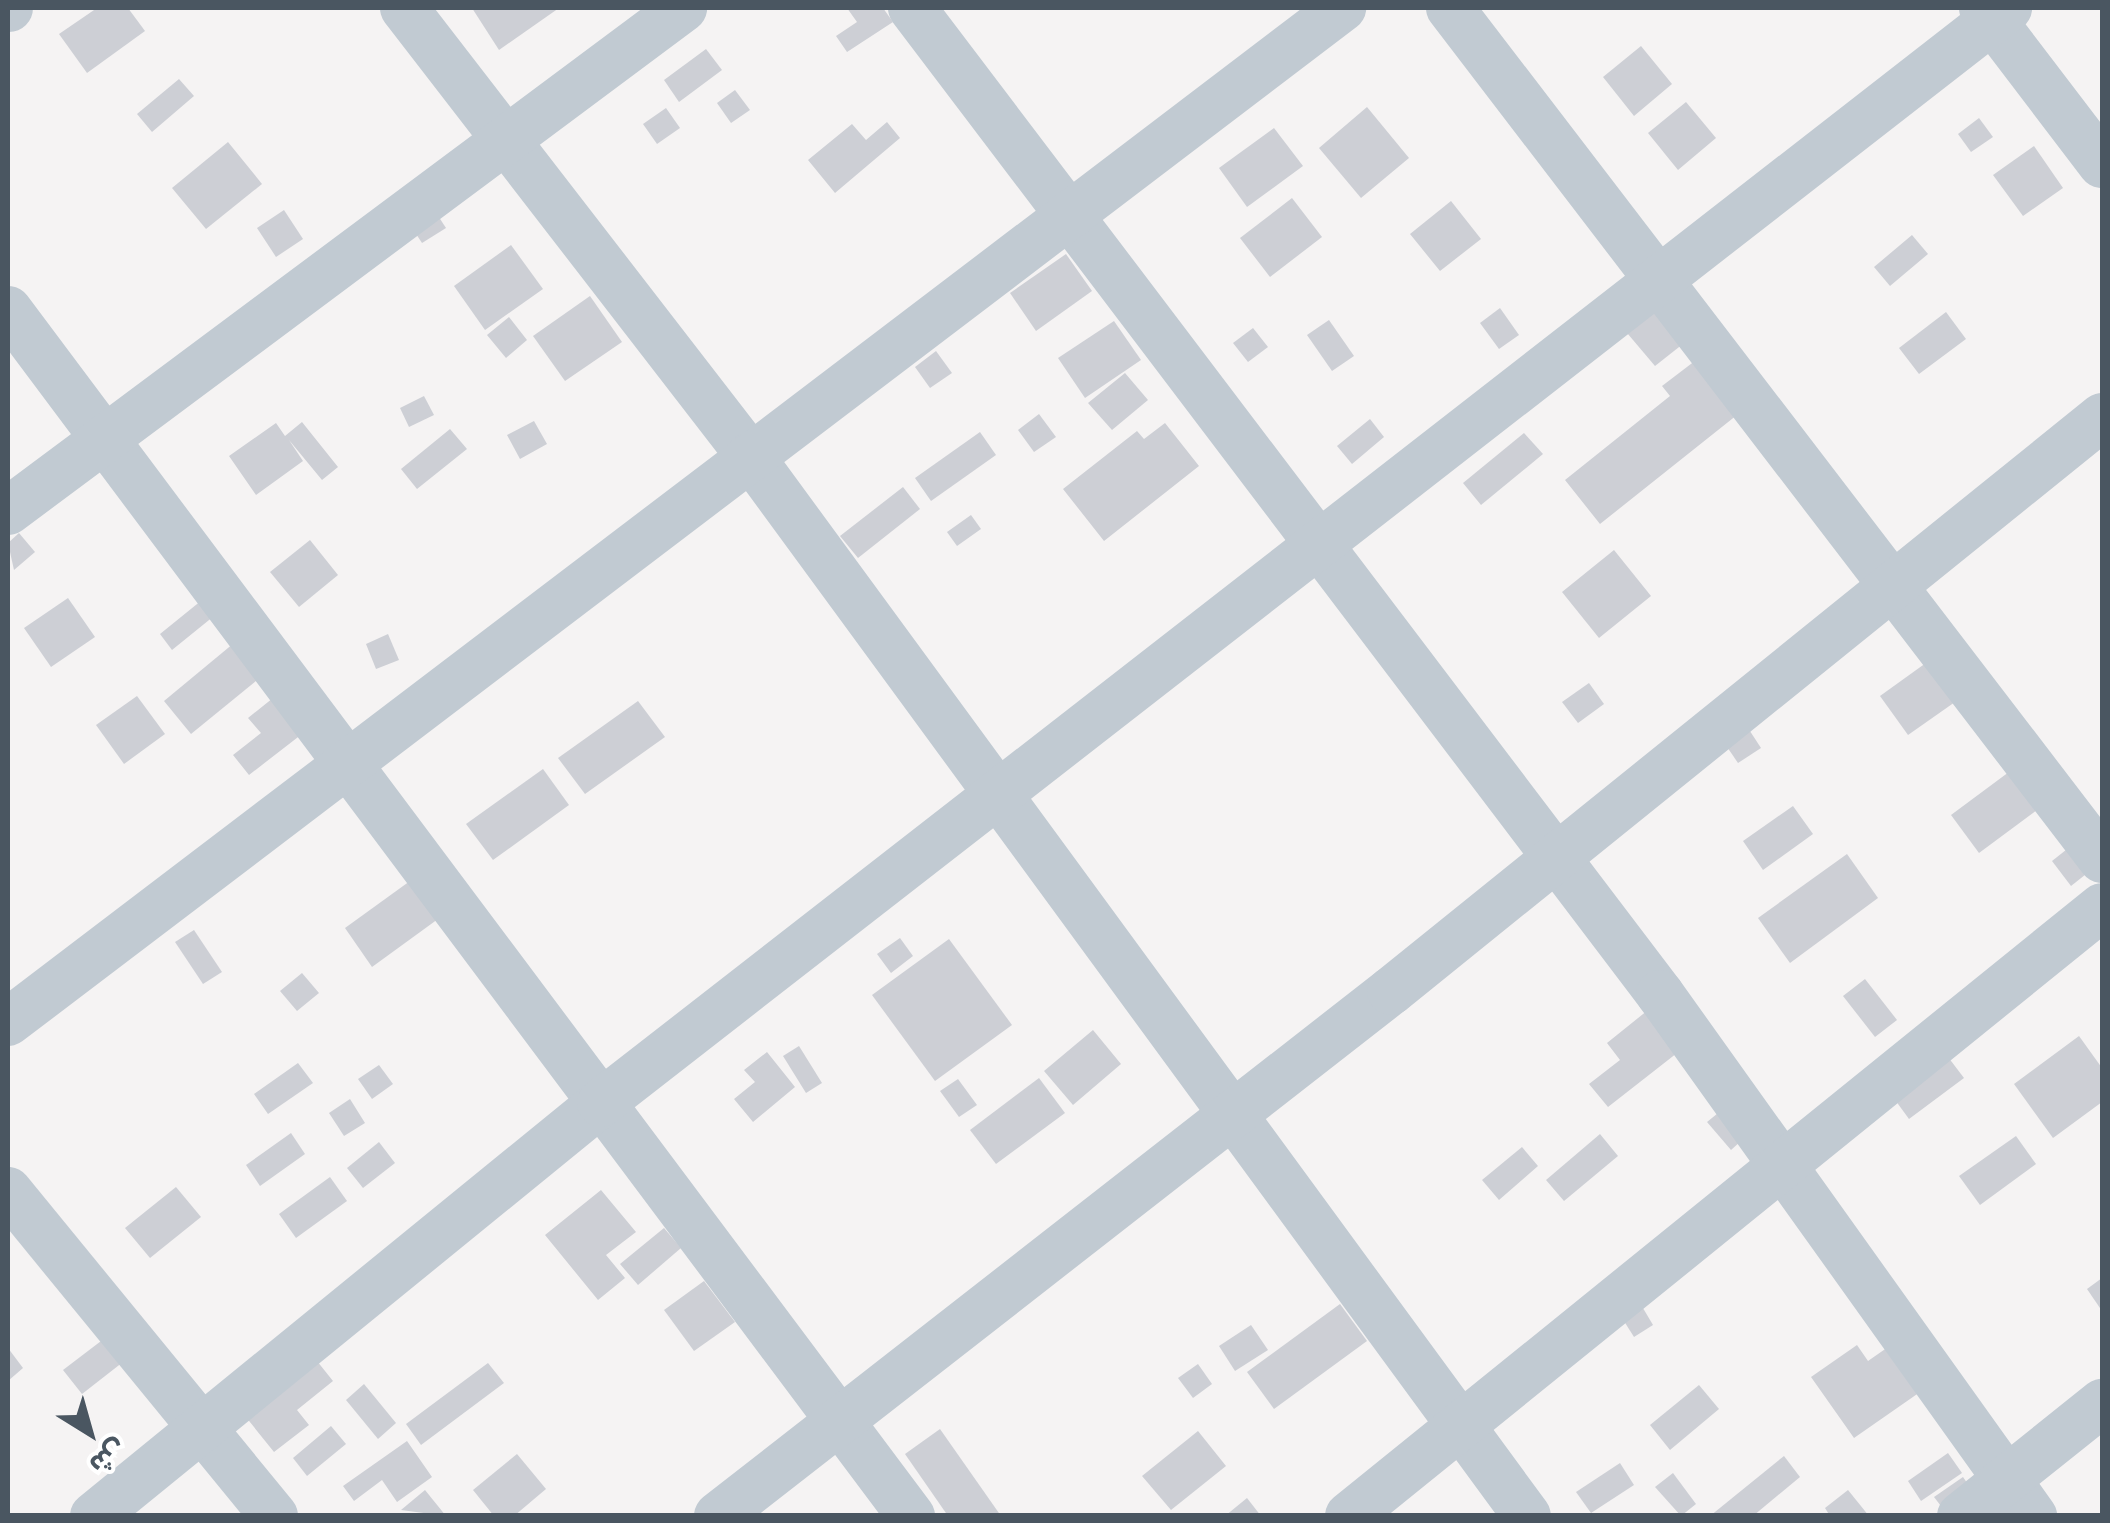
<!DOCTYPE html>
<meta charset="utf-8">
<style>
body{margin:0}
#map{position:relative;width:2110px;height:1523px;overflow:hidden;background:#f5f3f3;font-family:"Nunito Sans","Noto Sans Arabic",sans-serif}
div>[style]{position:absolute}
[style*='--x']{left:calc(var(--x)*1px);top:calc(var(--y)*1px);width:calc(var(--w)*1px);rotate:calc(var(--a)*1deg)}
.building>*{inset:0;background:#cdcfd5}
.minor>*{height:48px;margin:-24px;padding:0 24px;transform-origin:24px;border-radius:24px;background:#c1cad2}
span{translate:-50% -50%;white-space:nowrap;text-align:center;line-height:1.15;-webkit-text-stroke:10px #fff;paint-order:stroke}
.frame{position:absolute;inset:0;border:10px solid #4a5661;pointer-events:none}
.north{position:absolute;left:40px;top:1383px;width:100px;height:100px;-webkit-text-stroke:8px #fff;paint-order:stroke;rotate:143deg;font-size:28px;font-weight:700;line-height:40px;text-align:center;color:#4a5661}
.north::after{content:'';display:block;margin:auto;width:35px;height:45px;background:#4a5661;clip-path:polygon(50% 0,100% 100%,50% 72%,0 100%)}
</style>
<div id="map">
<div class="building">
<div style="clip-path:polygon(97px 8px,128px 8px,145px 31px,87px 73px,59px 34px)"></div>
<div style="clip-path:polygon(472px 8px,559px 8px,499px 50px)"></div>
<div style="clip-path:polygon(847px 8px,883px 8px,893px 22px,847px 52px,836px 36px,857px 22px)"></div>
<div style="clip-path:polygon(1641px 46px,1672px 84px,1634px 116px,1603px 77px)"></div>
<div style="clip-path:polygon(706px 49px,722px 70px,679px 102px,664px 80px)"></div>
<div style="clip-path:polygon(179px 79px,194px 96px,152px 132px,137px 114px)"></div>
<div style="clip-path:polygon(735px 90px,750px 110px,731px 123px,717px 103px)"></div>
<div style="clip-path:polygon(1686px 102px,1716px 138px,1678px 170px,1648px 133px)"></div>
<div style="clip-path:polygon(1367px 107px,1409px 158px,1361px 198px,1319px 148px)"></div>
<div style="clip-path:polygon(666px 108px,680px 128px,657px 144px,643px 124px)"></div>
<div style="clip-path:polygon(1979px 118px,1993px 137px,1971px 152px,1958px 134px)"></div>
<div style="clip-path:polygon(887px 122px,900px 138px,835px 193px,808px 160px,852px 124px,866px 140px)"></div>
<div style="clip-path:polygon(1274px 128px,1303px 166px,1247px 207px,1219px 168px)"></div>
<div style="clip-path:polygon(228px 142px,262px 184px,206px 229px,172px 188px)"></div>
<div style="clip-path:polygon(2034px 146px,2063px 188px,2023px 216px,1993px 175px)"></div>
<div style="clip-path:polygon(1292px 198px,1322px 237px,1270px 277px,1240px 238px)"></div>
<div style="clip-path:polygon(1451px 201px,1481px 239px,1440px 271px,1410px 234px)"></div>
<div style="clip-path:polygon(431px 205px,446px 228px,422px 243px,407px 220px)"></div>
<div style="clip-path:polygon(284px 210px,303px 239px,276px 257px,257px 228px)"></div>
<div style="clip-path:polygon(1912px 235px,1928px 254px,1890px 286px,1874px 267px)"></div>
<div style="clip-path:polygon(511px 245px,543px 289px,485px 330px,454px 286px)"></div>
<div style="clip-path:polygon(1066px 254px,1092px 291px,1036px 331px,1010px 293px)"></div>
<div style="clip-path:polygon(590px 296px,622px 342px,565px 381px,533px 336px)"></div>
<div style="clip-path:polygon(1661px 296px,1693px 336px,1655px 366px,1622px 327px)"></div>
<div style="clip-path:polygon(1500px 308px,1519px 335px,1499px 349px,1480px 323px)"></div>
<div style="clip-path:polygon(1946px 312px,1966px 339px,1919px 374px,1899px 348px)"></div>
<div style="clip-path:polygon(509px 317px,527px 340px,506px 358px,487px 335px)"></div>
<div style="clip-path:polygon(1329px 320px,1354px 356px,1332px 371px,1307px 335px)"></div>
<div style="clip-path:polygon(1114px 321px,1141px 360px,1085px 398px,1058px 358px)"></div>
<div style="clip-path:polygon(1253px 328px,1268px 347px,1248px 362px,1233px 343px)"></div>
<div style="clip-path:polygon(936px 351px,952px 373px,930px 388px,915px 367px)"></div>
<div style="clip-path:polygon(1704px 354px,1747px 407px,1600px 524px,1565px 480px,1670px 396px,1662px 386px)"></div>
<div style="clip-path:polygon(1125px 373px,1148px 400px,1112px 430px,1088px 403px)"></div>
<div style="clip-path:polygon(424px 396px,434px 415px,409px 427px,400px 408px)"></div>
<div style="clip-path:polygon(1039px 414px,1056px 437px,1034px 452px,1018px 430px)"></div>
<div style="clip-path:polygon(1370px 419px,1384px 437px,1352px 464px,1337px 446px)"></div>
<div style="clip-path:polygon(534px 421px,547px 444px,520px 459px,507px 435px)"></div>
<div style="clip-path:polygon(302px 422px,338px 467px,322px 480px,289px 440px,303px 461px,256px 495px,229px 456px,276px 423px,285px 436px)"></div>
<div style="clip-path:polygon(1165px 423px,1199px 466px,1104px 541px,1063px 489px,1137px 431px,1144px 439px)"></div>
<div style="clip-path:polygon(450px 429px,467px 449px,417px 489px,401px 469px)"></div>
<div style="clip-path:polygon(980px 432px,996px 455px,931px 501px,915px 478px)"></div>
<div style="clip-path:polygon(1524px 433px,1543px 454px,1481px 505px,1463px 483px)"></div>
<div style="clip-path:polygon(903px 487px,920px 509px,858px 558px,840px 536px)"></div>
<div style="clip-path:polygon(971px 515px,981px 529px,957px 546px,947px 532px)"></div>
<div style="clip-path:polygon(19px 533px,35px 552px,14px 570px,8px 543px)"></div>
<div style="clip-path:polygon(310px 540px,338px 575px,299px 607px,270px 572px)"></div>
<div style="clip-path:polygon(1614px 550px,1651px 596px,1599px 638px,1562px 592px)"></div>
<div style="clip-path:polygon(68px 598px,95px 637px,51px 667px,24px 628px)"></div>
<div style="clip-path:polygon(202px 600px,214px 616px,172px 650px,160px 634px)"></div>
<div style="clip-path:polygon(388px 634px,399px 660px,376px 669px,366px 644px)"></div>
<div style="clip-path:polygon(234px 643px,262px 676px,191px 734px,164px 701px)"></div>
<div style="clip-path:polygon(1937px 655px,1965px 695px,1908px 735px,1880px 696px)"></div>
<div style="clip-path:polygon(1589px 683px,1604px 704px,1578px 723px,1562px 702px)"></div>
<div style="clip-path:polygon(137px 696px,165px 734px,124px 764px,96px 725px)"></div>
<div style="clip-path:polygon(273px 698px,302px 734px,249px 775px,233px 755px,261px 733px,248px 718px)"></div>
<div style="clip-path:polygon(638px 701px,665px 737px,585px 794px,558px 758px)"></div>
<div style="clip-path:polygon(1746px 725px,1761px 748px,1738px 763px,1723px 741px)"></div>
<div style="clip-path:polygon(2017px 766px,2045px 804px,1979px 853px,1951px 815px)"></div>
<div style="clip-path:polygon(543px 769px,569px 805px,493px 860px,466px 824px)"></div>
<div style="clip-path:polygon(1793px 806px,1813px 834px,1763px 870px,1743px 841px)"></div>
<div style="clip-path:polygon(2076px 842px,2095px 867px,2071px 886px,2052px 861px)"></div>
<div style="clip-path:polygon(1847px 854px,1878px 898px,1790px 963px,1758px 918px)"></div>
<div style="clip-path:polygon(410px 881px,438px 919px,372px 967px,345px 928px)"></div>
<div style="clip-path:polygon(194px 930px,222px 972px,203px 984px,175px 942px)"></div>
<div style="clip-path:polygon(900px 938px,913px 956px,891px 973px,877px 954px)"></div>
<div style="clip-path:polygon(949px 939px,1012px 1025px,935px 1081px,872px 995px)"></div>
<div style="clip-path:polygon(302px 973px,319px 993px,297px 1011px,280px 991px)"></div>
<div style="clip-path:polygon(1865px 979px,1897px 1020px,1875px 1037px,1843px 996px)"></div>
<div style="clip-path:polygon(1653px 1006px,1686px 1046px,1608px 1107px,1589px 1084px,1620px 1060px,1607px 1043px)"></div>
<div style="clip-path:polygon(1093px 1030px,1121px 1064px,1073px 1105px,1044px 1071px)"></div>
<div style="clip-path:polygon(2079px 1036px,2102px 1068px,2102px 1102px,2053px 1138px,2014px 1084px)"></div>
<div style="clip-path:polygon(799px 1046px,822px 1083px,806px 1093px,783px 1056px)"></div>
<div style="clip-path:polygon(767px 1052px,795px 1087px,753px 1122px,734px 1099px,755px 1082px,744px 1070px)"></div>
<div style="clip-path:polygon(1945px 1053px,1964px 1078px,1909px 1119px,1890px 1093px)"></div>
<div style="clip-path:polygon(298px 1063px,313px 1083px,268px 1114px,254px 1094px)"></div>
<div style="clip-path:polygon(379px 1065px,393px 1084px,372px 1099px,358px 1079px)"></div>
<div style="clip-path:polygon(1039px 1078px,1065px 1113px,996px 1164px,970px 1130px)"></div>
<div style="clip-path:polygon(958px 1079px,977px 1105px,959px 1117px,940px 1091px)"></div>
<div style="clip-path:polygon(350px 1099px,365px 1123px,344px 1136px,329px 1113px)"></div>
<div style="clip-path:polygon(1728px 1105px,1751px 1132px,1731px 1150px,1707px 1122px)"></div>
<div style="clip-path:polygon(291px 1133px,305px 1154px,260px 1186px,246px 1165px)"></div>
<div style="clip-path:polygon(1600px 1134px,1618px 1156px,1564px 1201px,1546px 1180px)"></div>
<div style="clip-path:polygon(2016px 1136px,2036px 1164px,1980px 1205px,1959px 1176px)"></div>
<div style="clip-path:polygon(379px 1142px,395px 1163px,363px 1188px,347px 1168px)"></div>
<div style="clip-path:polygon(1522px 1147px,1538px 1166px,1499px 1200px,1482px 1180px)"></div>
<div style="clip-path:polygon(330px 1177px,347px 1201px,296px 1238px,279px 1214px)"></div>
<div style="clip-path:polygon(176px 1187px,201px 1217px,150px 1258px,125px 1228px)"></div>
<div style="clip-path:polygon(601px 1190px,636px 1232px,606px 1255px,625px 1278px,598px 1300px,545px 1235px)"></div>
<div style="clip-path:polygon(664px 1228px,681px 1248px,638px 1285px,620px 1264px)"></div>
<div style="clip-path:polygon(2102px 1278px,2102px 1311px,2087px 1289px)"></div>
<div style="clip-path:polygon(704px 1281px,735px 1322px,694px 1351px,664px 1310px)"></div>
<div style="clip-path:polygon(1637px 1298px,1653px 1325px,1634px 1337px,1617px 1310px)"></div>
<div style="clip-path:polygon(1340px 1304px,1367px 1341px,1274px 1409px,1247px 1372px)"></div>
<div style="clip-path:polygon(1251px 1325px,1268px 1350px,1235px 1371px,1219px 1346px)"></div>
<div style="clip-path:polygon(105px 1338px,123px 1362px,82px 1394px,63px 1370px)"></div>
<div style="clip-path:polygon(1901px 1338px,1933px 1383px,1854px 1438px,1811px 1377px,1857px 1345px,1868px 1361px)"></div>
<div style="clip-path:polygon(8px 1348px,23px 1368px,8px 1381px)"></div>
<div style="clip-path:polygon(317px 1361px,333px 1381px,297px 1410px,309px 1425px,274px 1452px,237px 1406px)"></div>
<div style="clip-path:polygon(488px 1363px,504px 1383px,421px 1445px,406px 1424px)"></div>
<div style="clip-path:polygon(1198px 1364px,1212px 1384px,1193px 1398px,1178px 1378px)"></div>
<div style="clip-path:polygon(364px 1384px,396px 1423px,378px 1439px,346px 1400px)"></div>
<div style="clip-path:polygon(1699px 1385px,1719px 1409px,1670px 1450px,1650px 1425px)"></div>
<div style="clip-path:polygon(331px 1426px,346px 1444px,307px 1476px,293px 1458px)"></div>
<div style="clip-path:polygon(940px 1429px,1001px 1516px,948px 1516px,905px 1454px)"></div>
<div style="clip-path:polygon(1198px 1431px,1226px 1466px,1171px 1510px,1142px 1476px)"></div>
<div style="clip-path:polygon(407px 1441px,432px 1477px,397px 1502px,382px 1480px,354px 1501px,343px 1486px)"></div>
<div style="clip-path:polygon(1948px 1453px,1962px 1473px,1921px 1501px,1908px 1481px)"></div>
<div style="clip-path:polygon(517px 1454px,546px 1489px,514px 1516px,494px 1516px,473px 1490px)"></div>
<div style="clip-path:polygon(1784px 1456px,1800px 1477px,1753px 1516px,1710px 1516px)"></div>
<div style="clip-path:polygon(1620px 1463px,1634px 1485px,1591px 1513px,1576px 1492px)"></div>
<div style="clip-path:polygon(1673px 1473px,1696px 1504px,1681px 1516px,1655px 1487px)"></div>
<div style="clip-path:polygon(1963px 1477px,1972px 1490px,1944px 1510px,1934px 1497px)"></div>
<div style="clip-path:polygon(425px 1490px,446px 1516px,401px 1510px)"></div>
<div style="clip-path:polygon(1848px 1490px,1869px 1516px,1830px 1516px,1825px 1508px)"></div>
<div style="clip-path:polygon(1247px 1498px,1261px 1516px,1225px 1516px)"></div>
</div>
<div class="minor">
<div style="--x:8;--y:8;--w:1;--a:0"></div>
<div style="--x:404;--y:8;--w:566;--a:52.32"></div>
<div style="--x:750;--y:456;--w:1314;--a:53.76"></div>
<div style="--x:912;--y:8;--w:1238;--a:52.82"></div>
<div style="--x:1660;--y:994;--w:642;--a:54.45"></div>
<div style="--x:1450;--y:8;--w:1072;--a:52.54"></div>
<div style="--x:1983;--y:8;--w:196;--a:52.7"></div>
<div style="--x:8;--y:310;--w:1507;--a:53.18"></div>
<div style="--x:8;--y:511;--w:842;--a:-36.69"></div>
<div style="--x:8;--y:1022;--w:1676;--a:-37.24"></div>
<div style="--x:8;--y:1191;--w:420;--a:50.7"></div>
<div style="--x:94;--y:1516;--w:654;--a:-39.17"></div>
<div style="--x:601;--y:1103;--w:1783;--a:-37.89"></div>
<div style="--x:718;--y:1516;--w:854;--a:-37.96"></div>
<div style="--x:1391;--y:991;--w:914;--a:-38.91"></div>
<div style="--x:1349;--y:1516;--w:968;--a:-38.96"></div>
<div style="--x:1961;--y:1516;--w:181;--a:-38.7"></div>
</div>
<div class="frame"></div>
<div class="north">ش</div>
</div>
